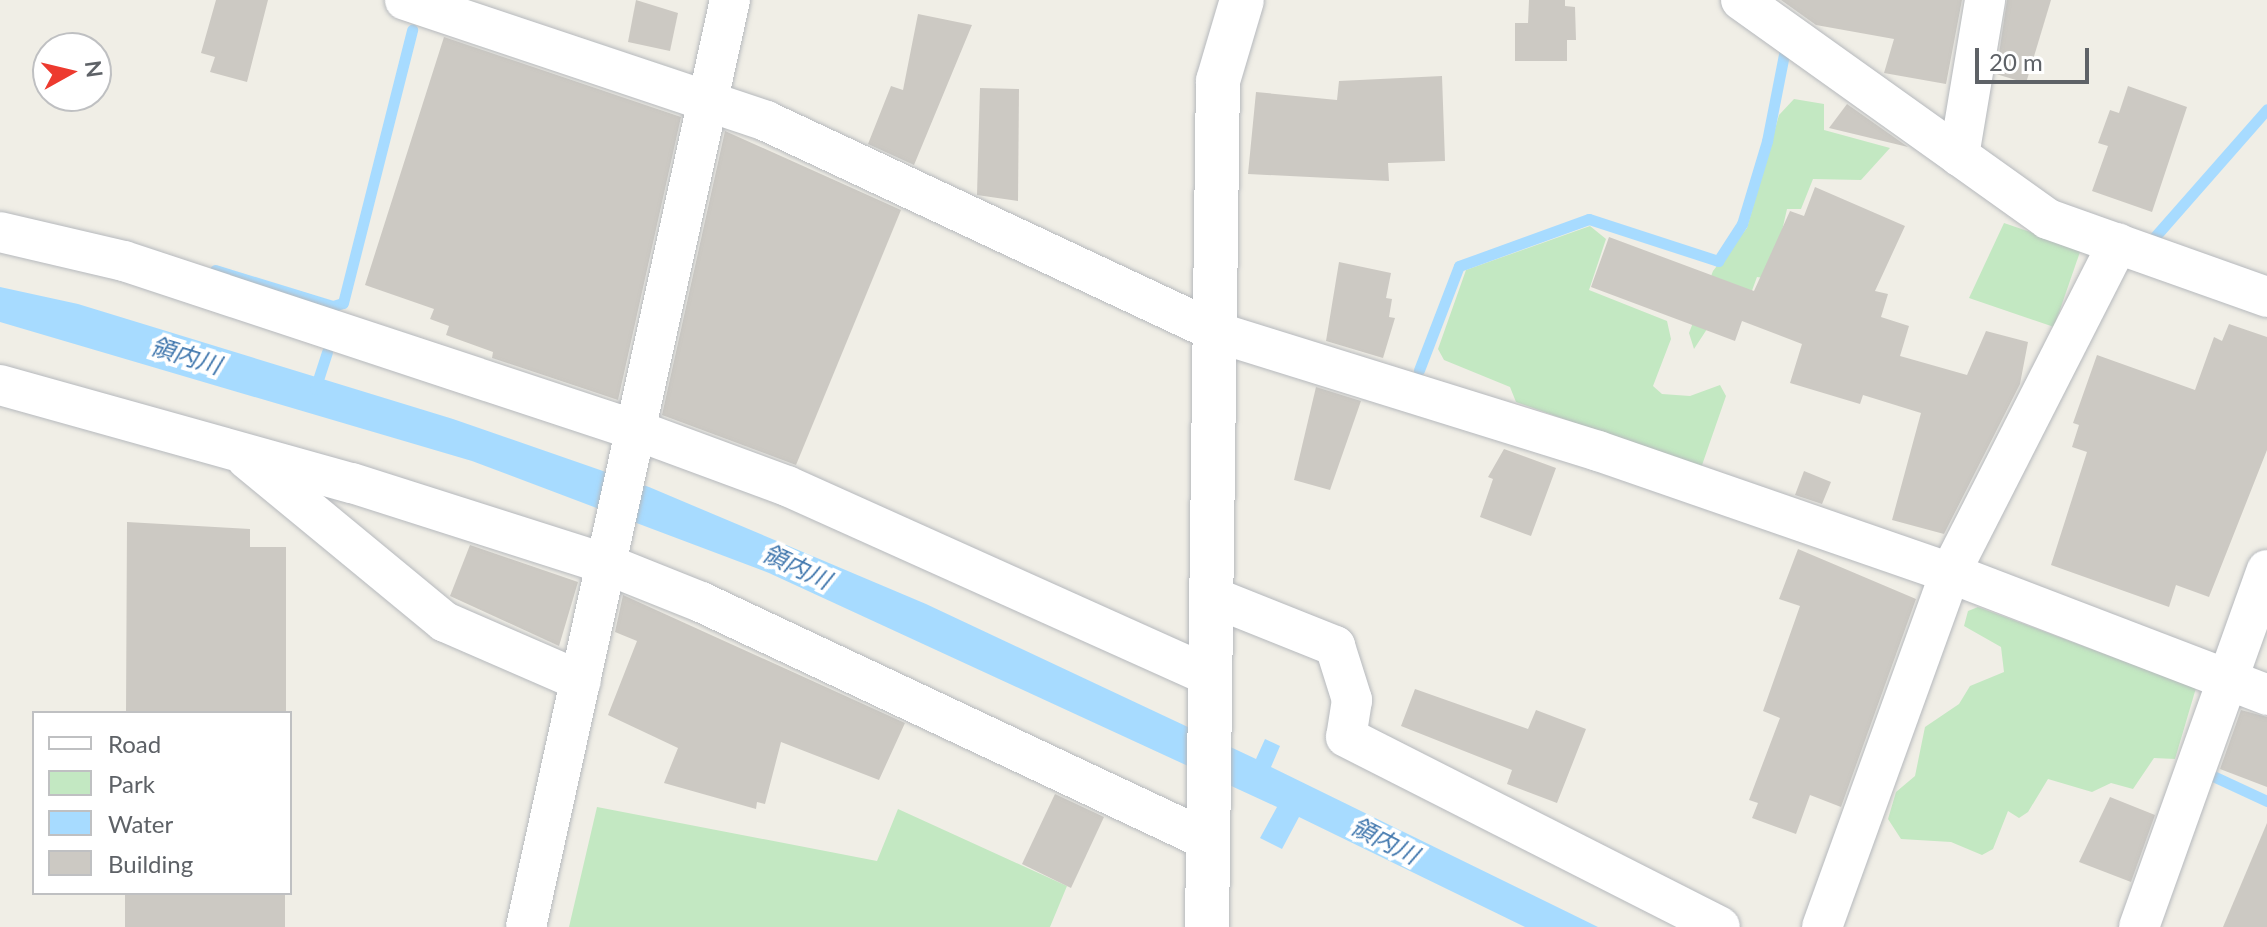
<!DOCTYPE html>
<meta charset="utf-8">
<style>
body{margin:0}
#map{position:relative;width:2267px;height:927px;overflow:hidden;background:#f0eee6;font-family:Lato,"Noto Sans JP",sans-serif}
div>[style]{position:absolute}
[style*='--x']{left:calc(var(--x)*1px);top:calc(var(--y)*1px);width:calc(var(--w)*1px);rotate:calc(var(--a)*1deg)}
.green>*{inset:0;background:#c3e8c2}
.water>*{inset:0;background:#a7dbff}
.stream>*{height:11px;margin:-5.5px;padding:0 5.5px;transform-origin:5.5px;border-radius:5.5px;background:#a7dbff}
.building>*{inset:0;background:#ccc9c3}
.roads{filter:drop-shadow(0 0 2px #b6b9bd) drop-shadow(0 0 2px #b6b9bd)}
.minor>*{height:40px;margin:-20px;padding:0 20px;transform-origin:20px;border-radius:20px;background:#fff}
.tertiary>*{height:44px;margin:-22px;padding:0 22px;transform-origin:22px;border-radius:22px;background:#fff}
span{translate:-50% -50%;white-space:nowrap;text-align:center;line-height:1.15;-webkit-text-stroke:8px #fff;paint-order:stroke}
.water-label{font-size:24px;color:#3e75ac;font-style:italic}
.legend{position:absolute;left:32px;top:711px;width:260px;height:184px;box-sizing:border-box;background:#fff;border:2px solid #bfc0c2;margin:0;padding:10px 14px;list-style:none;font-size:24px;color:#5e6267}
.legend li{display:flex;align-items:center;gap:16px;height:40px}
.legend b{width:40px;border:2px solid #bfc0c2}
.north{position:absolute;left:32px;top:32px;width:80px;height:80px;box-sizing:border-box;background:#fff;border:2px solid #bfc0c2;border-radius:50%;rotate:82deg;font-size:22px;font-weight:700;line-height:32px;text-align:center;color:#5e6267}
.north::after{content:'';display:block;margin:auto;width:28px;height:36px;background:#ed3a2f;clip-path:polygon(50% 0,100% 100%,50% 72%,0 100%)}
.scale{position:absolute;left:1975px;top:48px;width:114px;height:36px;box-sizing:border-box;border:4px solid #5e6267;border-top:0;padding-left:10px;font-size:24px;line-height:28px;white-space:nowrap;color:#5e6267;-webkit-text-stroke:6px #fff;paint-order:stroke}
</style>
<div id="map">
<div class="green">
<div style="clip-path:polygon(1794px 99px,1824px 104px,1824px 130px,1890px 148px,1861px 180px,1813px 179px,1801px 209px,1787px 209px,1771px 279px,1757px 277px,1739px 326px,1709px 326px,1694px 349px,1689px 333px,1713px 271px,1747px 228px,1779px 115px)"></div>
<div style="clip-path:polygon(2004px 223px,2081px 249px,2054px 327px,1969px 298px)"></div>
<div style="clip-path:polygon(1590px 226px,1606px 239px,1589px 290px,1667px 321px,1671px 339px,1653px 386px,1662px 394px,1690px 396px,1720px 385px,1726px 396px,1701px 468px,1516px 402px,1510px 387px,1444px 360px,1438px 349px,1466px 270px)"></div>
<div style="clip-path:polygon(1978px 607px,2196px 688px,2175px 759px,2154px 758px,2133px 789px,2111px 783px,2092px 792px,2048px 779px,2028px 812px,2019px 818px,2008px 811px,1993px 849px,1982px 855px,1951px 842px,1901px 839px,1888px 819px,1896px 792px,1915px 776px,1925px 727px,1959px 704px,1970px 686px,2004px 672px,2001px 647px,1964px 626px,1968px 611px)"></div>
<div style="clip-path:polygon(597px 807px,877px 861px,898px 809px,1067px 886px,1050px 927px,569px 927px)"></div>
</div>
<div class="water">
<div style="clip-path:polygon(0 287px,78px 304px,453px 419px,649px 487px,926px 604px,1256px 759px,1265px 739px,1280px 746px,1271px 767px,1598px 927px,1525px 927px,1299px 817px,1282px 849px,1260px 838px,1277px 807px,769px 573px,472px 461px,0 322px)"></div>
</div>
<div class="stream">
<div style="--x:2152;--y:240;--w:174;--a:-48.7"></div>
<div style="--x:215;--y:270;--w:123;--a:17"></div>
<div style="--x:333;--y:306;--w:10;--a:-17"></div>
<div style="--x:343;--y:303;--w:282;--a:-75.8"></div>
<div style="--x:1419;--y:370;--w:111;--a:-69"></div>
<div style="--x:1459;--y:266;--w:138;--a:-19.9"></div>
<div style="--x:1589;--y:219;--w:136;--a:18"></div>
<div style="--x:1718;--y:261;--w:44;--a:-57"></div>
<div style="--x:1742;--y:224;--w:87;--a:-73.2"></div>
<div style="--x:1767;--y:141;--w:94;--a:-78.9"></div>
<div style="--x:315;--y:389;--w:39;--a:-72"></div>
<div style="--x:2213;--y:776;--w:60;--a:24.8"></div>
</div>
<div class="building">
<div style="clip-path:polygon(216px 0,268px 0,247px 82px,210px 72px,215px 57px,201px 53px)"></div>
<div style="clip-path:polygon(636px 0,678px 13px,670px 51px,628px 42px)"></div>
<div style="clip-path:polygon(1529px 0,1565px 0,1565px 6px,1575px 7px,1576px 40px,1567px 40px,1567px 61px,1515px 61px,1515px 23px,1528px 23px)"></div>
<div style="clip-path:polygon(1781px 0,1962px 0,1946px 84px,1884px 73px,1894px 39px,1816px 25px)"></div>
<div style="clip-path:polygon(2007px 0,2051px 0,2026px 83px,1996px 74px)"></div>
<div style="clip-path:polygon(918px 14px,972px 25px,914px 165px,868px 144px,891px 86px,903px 90px)"></div>
<div style="clip-path:polygon(444px 37px,681px 117px,618px 400px,492px 358px,493px 352px,446px 335px,449px 326px,430px 319px,434px 309px,365px 285px)"></div>
<div style="clip-path:polygon(1442px 76px,1445px 161px,1388px 163px,1389px 181px,1248px 174px,1256px 92px,1337px 100px,1339px 81px)"></div>
<div style="clip-path:polygon(2128px 86px,2187px 107px,2152px 212px,2092px 191px,2108px 146px,2098px 143px,2110px 110px,2119px 113px)"></div>
<div style="clip-path:polygon(980px 88px,1019px 89px,1018px 201px,977px 195px)"></div>
<div style="clip-path:polygon(1847px 104px,1908px 147px,1829px 128px)"></div>
<div style="clip-path:polygon(725px 131px,901px 210px,796px 465px,662px 415px)"></div>
<div style="clip-path:polygon(1815px 187px,1905px 226px,1875px 291px,1888px 294px,1881px 317px,1909px 326px,1900px 356px,1967px 375px,1986px 331px,2028px 342px,2020px 384px,1944px 534px,1892px 520px,1921px 413px,1863px 395px,1860px 404px,1790px 383px,1802px 344px,1742px 321px,1735px 341px,1591px 287px,1609px 237px,1754px 291px,1790px 211px,1804px 216px)"></div>
<div style="clip-path:polygon(1339px 262px,1391px 273px,1386px 298px,1392px 299px,1389px 317px,1395px 318px,1383px 358px,1326px 341px)"></div>
<div style="clip-path:polygon(2229px 324px,2267px 337px,2267px 450px,2209px 597px,2176px 585px,2169px 607px,2051px 565px,2087px 452px,2072px 447px,2079px 425px,2073px 423px,2097px 355px,2195px 390px,2214px 337px,2222px 341px)"></div>
<div style="clip-path:polygon(1316px 387px,1361px 401px,1330px 490px,1294px 480px)"></div>
<div style="clip-path:polygon(1504px 449px,1556px 468px,1531px 536px,1480px 517px,1493px 479px,1488px 477px)"></div>
<div style="clip-path:polygon(1804px 471px,1831px 482px,1822px 504px,1795px 495px)"></div>
<div style="clip-path:polygon(127px 522px,250px 529px,250px 547px,286px 547px,286px 713px,126px 713px)"></div>
<div style="clip-path:polygon(470px 545px,578px 582px,559px 646px,450px 596px)"></div>
<div style="clip-path:polygon(1798px 549px,1916px 599px,1841px 807px,1810px 795px,1796px 834px,1752px 818px,1758px 803px,1749px 800px,1780px 718px,1763px 711px,1800px 606px,1779px 599px)"></div>
<div style="clip-path:polygon(623px 595px,905px 723px,879px 780px,781px 742px,765px 804px,757px 802px,756px 809px,664px 783px,678px 748px,608px 715px,637px 641px,615px 632px)"></div>
<div style="clip-path:polygon(1415px 689px,1528px 729px,1536px 710px,1586px 729px,1557px 803px,1507px 784px,1512px 770px,1401px 726px)"></div>
<div style="clip-path:polygon(2241px 710px,2267px 717px,2267px 787px,2220px 769px)"></div>
<div style="clip-path:polygon(1055px 794px,1104px 817px,1071px 888px,1022px 864px)"></div>
<div style="clip-path:polygon(2110px 797px,2155px 815px,2131px 882px,2079px 862px)"></div>
<div style="clip-path:polygon(2267px 823px,2267px 927px,2223px 927px)"></div>
<div style="clip-path:polygon(125px 893px,285px 893px,285px 927px,125px 927px)"></div>
</div>
<div class="roads">
<div class="minor">
<div style="--x:405;--y:0;--w:381;--a:18.5"></div>
<div style="--x:766;--y:121;--w:497;--a:25.1"></div>
<div style="--x:1216;--y:332;--w:400;--a:17.3"></div>
<div style="--x:1598;--y:451;--w:373;--a:19.1"></div>
<div style="--x:1950;--y:573;--w:340;--a:21"></div>
<div style="--x:1741;--y:0;--w:377;--a:35.5"></div>
<div style="--x:2048;--y:219;--w:232;--a:19.6"></div>
<div style="--x:1959;--y:156;--w:158;--a:-80.5"></div>
<div style="--x:0;--y:232;--w:127;--a:13.2"></div>
<div style="--x:124;--y:261;--w:541;--a:18.3"></div>
<div style="--x:638;--y:431;--w:159;--a:20.3"></div>
<div style="--x:787;--y:486;--w:461;--a:24.2"></div>
<div style="--x:0;--y:385;--w:365;--a:15.6"></div>
<div style="--x:352;--y:483;--w:267;--a:17.7"></div>
<div style="--x:606;--y:564;--w:102;--a:21.8"></div>
<div style="--x:701;--y:602;--w:559;--a:25.19"></div>
<div style="--x:247;--y:459;--w:256;--a:39.5"></div>
<div style="--x:445;--y:622;--w:148;--a:23.5"></div>
<div style="--x:1210;--y:596;--w:135;--a:21.8"></div>
<div style="--x:1335;--y:646;--w:57;--a:72.5"></div>
<div style="--x:1352;--y:700;--w:37;--a:99"></div>
<div style="--x:1346;--y:737;--w:419;--a:26.9"></div>
<div style="--x:526;--y:927;--w:949;--a:-77.59"></div>
<div style="--x:1822;--y:927;--w:376;--a:-70.1"></div>
<div style="--x:1950;--y:573;--w:370;--a:-63"></div>
<div style="--x:2139;--y:927;--w:379;--a:-70.3"></div>
</div>
<div class="tertiary">
<div style="--x:1207;--y:927;--w:846;--a:-89.26"></div>
<div style="--x:1218;--y:81;--w:84;--a:-73.5"></div>
</div>
</div>
<div class="water-label">
<span style="left:186px;top:355px;rotate:17deg">領内川</span>
<span style="left:797px;top:566px;rotate:25deg">領内川</span>
<span style="left:1385px;top:840px;rotate:27deg">領内川</span>
</div>
<ul class="legend">
<li><b style="height:10px;background:#fff"></b>Road</li>
<li><b style="height:22px;background:#c3e8c2"></b>Park</li>
<li><b style="height:22px;background:#a7dbff"></b>Water</li>
<li><b style="height:22px;background:#ccc9c3"></b>Building</li>
</ul>
<div class="north">N</div>
<div class="scale">20 m</div>
</div>
